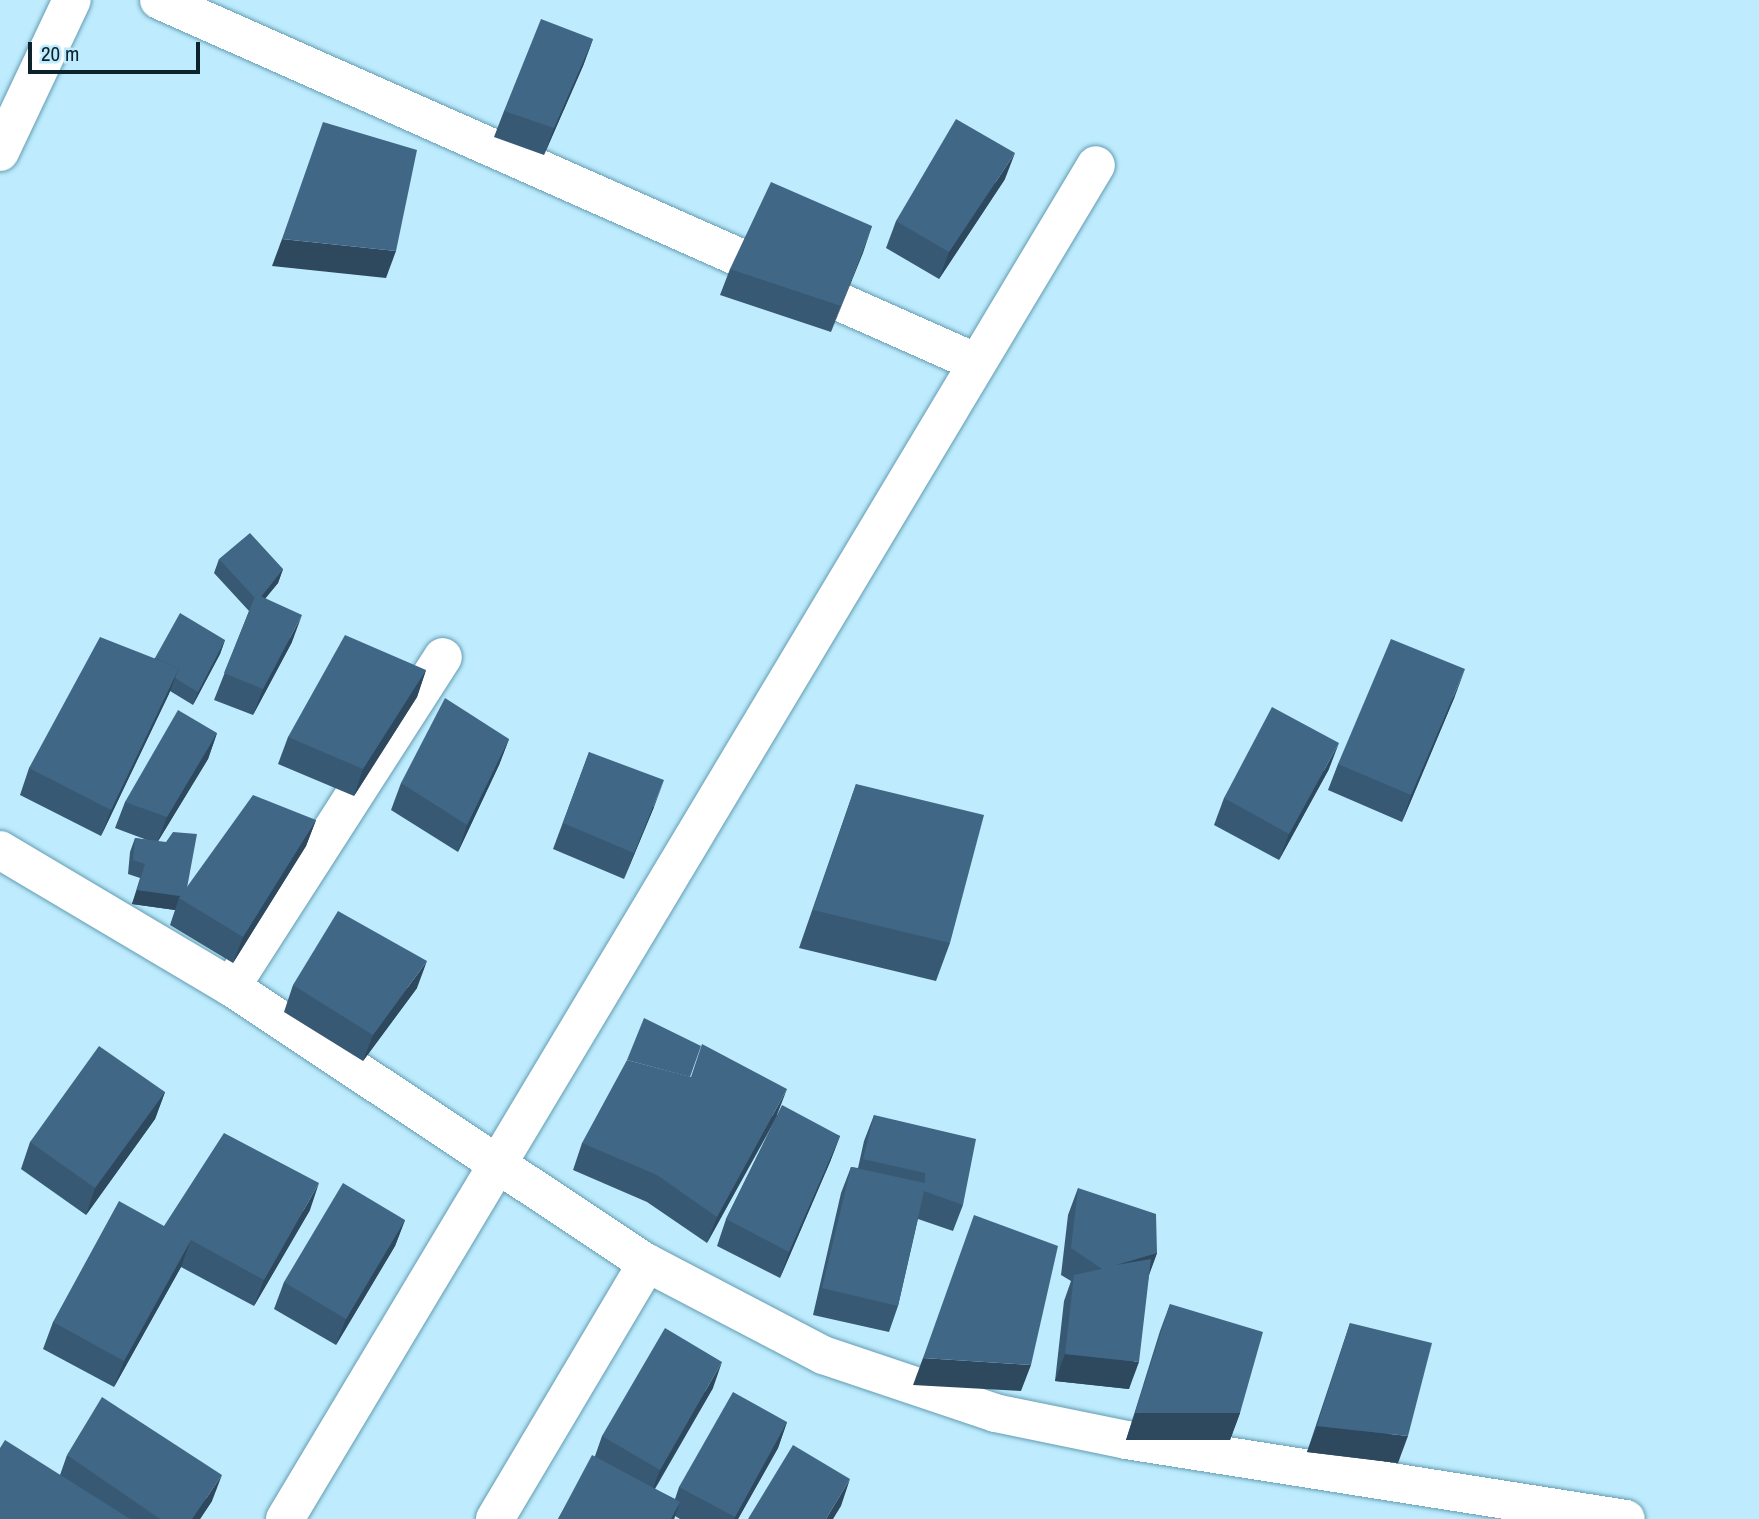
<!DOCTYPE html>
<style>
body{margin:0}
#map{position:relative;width:1759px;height:1519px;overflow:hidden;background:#beecfe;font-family:"Archivo Narrow",sans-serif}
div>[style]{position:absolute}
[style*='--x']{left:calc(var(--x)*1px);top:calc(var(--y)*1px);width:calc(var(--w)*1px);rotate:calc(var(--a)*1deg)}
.roads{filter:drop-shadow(0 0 2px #649cb2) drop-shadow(0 0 2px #649cb2)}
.minor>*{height:38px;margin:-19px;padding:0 19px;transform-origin:19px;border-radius:19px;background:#fff}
.wall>*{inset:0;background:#385974}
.shaded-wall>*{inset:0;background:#2e485e}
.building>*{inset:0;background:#416787}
span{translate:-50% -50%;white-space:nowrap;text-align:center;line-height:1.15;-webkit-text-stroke:7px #beecfe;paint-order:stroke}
.scale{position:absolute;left:28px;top:42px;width:172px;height:32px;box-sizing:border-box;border:4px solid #0c232c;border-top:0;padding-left:9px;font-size:21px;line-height:24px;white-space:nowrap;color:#0c232c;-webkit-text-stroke:5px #beecfe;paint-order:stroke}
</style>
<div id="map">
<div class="roads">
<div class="minor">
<div style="--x:159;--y:0;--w:893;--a:23.92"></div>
<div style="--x:0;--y:152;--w:168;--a:-64.7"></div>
<div style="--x:0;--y:850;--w:269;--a:30.7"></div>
<div style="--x:231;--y:987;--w:499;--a:33.6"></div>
<div style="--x:647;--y:1263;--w:199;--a:27.6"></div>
<div style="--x:823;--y:1355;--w:182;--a:18.6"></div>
<div style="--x:995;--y:1413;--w:134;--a:11.6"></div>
<div style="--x:1126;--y:1440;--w:506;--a:8.98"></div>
<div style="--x:231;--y:987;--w:392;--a:-57.3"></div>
<div style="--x:285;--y:1519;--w:1578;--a:-59.08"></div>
<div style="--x:495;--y:1519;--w:298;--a:-59.3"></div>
</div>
</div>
<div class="wall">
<div style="clip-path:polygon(593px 39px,583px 66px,544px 155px,494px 137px,504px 111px)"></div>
<div style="clip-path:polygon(1005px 179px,939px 279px,886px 248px,896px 221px)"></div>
<div style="clip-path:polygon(872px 226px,831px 332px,720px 295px,730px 269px)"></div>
<div style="clip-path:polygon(219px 559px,283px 569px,278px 583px,265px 599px,292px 642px,253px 715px,214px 700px,249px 611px,214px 573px)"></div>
<div style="clip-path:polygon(225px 640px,220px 654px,193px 705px,170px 691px,101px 836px,20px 795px,29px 768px,155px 658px)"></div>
<div style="clip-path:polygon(426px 670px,417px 697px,354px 796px,278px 764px,288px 737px)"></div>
<div style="clip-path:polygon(1455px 696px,1402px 822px,1328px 790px,1338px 764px)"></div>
<div style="clip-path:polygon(217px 733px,208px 759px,158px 841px,187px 888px,316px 820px,306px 846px,233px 963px,170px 925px,175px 910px,132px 904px,140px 878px,128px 874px,130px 852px,135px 838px,147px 840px,115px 828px,125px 802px)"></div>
<div style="clip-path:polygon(509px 739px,499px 765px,458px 852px,391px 810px,401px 783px)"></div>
<div style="clip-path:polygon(589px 752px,654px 807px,624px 879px,553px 849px)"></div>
<div style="clip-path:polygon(1329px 769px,1279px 860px,1214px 825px,1224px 798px)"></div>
<div style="clip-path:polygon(856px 784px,950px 943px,936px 981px,799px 948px)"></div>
<div style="clip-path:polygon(293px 985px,417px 988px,363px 1061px,284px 1012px)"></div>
<div style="clip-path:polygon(165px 1092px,155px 1119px,86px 1215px,21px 1169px,30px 1142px)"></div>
<div style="clip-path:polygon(778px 1115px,840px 1136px,830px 1162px,780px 1278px,717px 1246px,726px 1219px,777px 1117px,707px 1243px,647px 1202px,573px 1170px,582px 1143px)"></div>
<div style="clip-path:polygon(874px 1115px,963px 1205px,953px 1231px,918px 1219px,898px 1306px,889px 1332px,813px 1315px,841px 1193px,851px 1167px,858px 1168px,864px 1141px)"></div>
<div style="clip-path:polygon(1078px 1188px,1157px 1253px,1149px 1275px,1129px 1389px,1055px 1381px,1064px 1301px,1071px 1281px,1061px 1275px,1068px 1215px)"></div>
<div style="clip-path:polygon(310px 1210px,254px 1306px,181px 1267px,114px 1387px,43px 1349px,53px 1322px,164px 1226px)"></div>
<div style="clip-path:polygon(405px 1220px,395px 1246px,336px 1345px,274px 1309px,284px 1282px)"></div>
<div style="clip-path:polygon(1170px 1304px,1240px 1413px,1230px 1440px,1126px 1440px,1160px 1331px)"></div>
<div style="clip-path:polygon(1350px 1323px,1398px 1463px,1307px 1452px)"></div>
<div style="clip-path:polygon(713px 1388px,655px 1489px,675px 1499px,679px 1487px,787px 1422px,778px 1448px,738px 1519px,680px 1519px,675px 1516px,674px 1519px,558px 1519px,595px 1456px,602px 1436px)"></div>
<div style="clip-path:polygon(67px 1455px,212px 1501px,200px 1519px,0 1519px,60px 1475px)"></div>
</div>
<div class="shaded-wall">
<div style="clip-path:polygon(593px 39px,583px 66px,544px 155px,554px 128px)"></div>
<div style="clip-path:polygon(1015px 153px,1005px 179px,939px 279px,949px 252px)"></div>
<div style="clip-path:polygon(872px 226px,863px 253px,831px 332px,841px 306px)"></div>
<div style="clip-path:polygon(282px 239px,396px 251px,386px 278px,272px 266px)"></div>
<div style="clip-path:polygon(283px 569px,278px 583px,252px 614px,257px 601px)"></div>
<div style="clip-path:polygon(302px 615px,292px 642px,253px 715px,263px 689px)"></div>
<div style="clip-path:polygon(225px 640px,220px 654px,193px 705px,198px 692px)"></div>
<div style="clip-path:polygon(179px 668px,169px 694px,101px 836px,111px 810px)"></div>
<div style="clip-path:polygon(1465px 669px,1455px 696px,1402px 822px,1411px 795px)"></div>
<div style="clip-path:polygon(426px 670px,417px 697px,354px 796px,363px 769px)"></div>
<div style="clip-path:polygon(217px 733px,208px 759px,157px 843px,167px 817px)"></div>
<div style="clip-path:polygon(509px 739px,499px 765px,458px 852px,467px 825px)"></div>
<div style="clip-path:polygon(1339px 743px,1329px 769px,1279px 860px,1289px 834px)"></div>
<div style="clip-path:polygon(664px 780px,654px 807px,624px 879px,634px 853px)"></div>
<div style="clip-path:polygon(316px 820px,306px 846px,233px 963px,243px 937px)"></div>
<div style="clip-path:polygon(137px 890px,185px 897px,179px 898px,175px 910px,132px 904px)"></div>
<div style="clip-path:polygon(427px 961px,417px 988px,363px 1061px,373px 1035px)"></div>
<div style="clip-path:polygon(787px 1089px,777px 1115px,707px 1243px,717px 1217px)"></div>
<div style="clip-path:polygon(165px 1092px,155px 1119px,86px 1215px,95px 1188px)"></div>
<div style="clip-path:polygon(840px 1136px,830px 1162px,780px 1278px,789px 1252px)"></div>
<div style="clip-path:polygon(319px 1183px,310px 1210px,254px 1306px,264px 1280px)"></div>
<div style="clip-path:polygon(405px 1220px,395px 1246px,336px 1345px,346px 1319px)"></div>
<div style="clip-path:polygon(191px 1240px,181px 1267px,114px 1387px,124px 1361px)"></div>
<div style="clip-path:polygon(1157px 1253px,1147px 1280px,1116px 1265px)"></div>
<div style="clip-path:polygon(1065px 1354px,1139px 1362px,1129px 1389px,1055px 1381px)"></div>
<div style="clip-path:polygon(923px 1358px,1031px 1365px,1021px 1391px,913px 1385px)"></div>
<div style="clip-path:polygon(722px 1362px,713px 1388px,650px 1496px,660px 1470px)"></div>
<div style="clip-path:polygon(1135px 1413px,1240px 1413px,1230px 1440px,1126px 1440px)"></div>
<div style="clip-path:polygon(787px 1422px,778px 1448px,738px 1519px,734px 1519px)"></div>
<div style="clip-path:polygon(1317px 1426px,1408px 1436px,1398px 1463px,1307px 1452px)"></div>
<div style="clip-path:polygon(222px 1475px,212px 1501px,200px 1519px,192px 1519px)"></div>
<div style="clip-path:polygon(850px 1479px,841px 1506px,833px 1519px,826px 1519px)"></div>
<div style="clip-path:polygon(680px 1502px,674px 1519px,671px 1519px)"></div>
</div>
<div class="building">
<div style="clip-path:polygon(541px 19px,593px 39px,554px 128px,504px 111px)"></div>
<div style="clip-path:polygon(956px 119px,1015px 153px,949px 252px,896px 221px)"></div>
<div style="clip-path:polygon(323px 122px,417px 150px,396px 251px,282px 239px)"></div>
<div style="clip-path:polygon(771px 182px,872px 226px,841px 306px,730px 269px)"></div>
<div style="clip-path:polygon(250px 533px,283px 569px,261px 597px,256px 594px,255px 598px,219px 559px)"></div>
<div style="clip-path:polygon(256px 594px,302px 615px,263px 689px,224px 673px)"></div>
<div style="clip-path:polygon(180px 613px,225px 640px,198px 692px,175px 678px,179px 668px,155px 658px)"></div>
<div style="clip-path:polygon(345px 635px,426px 670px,363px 769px,288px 737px)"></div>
<div style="clip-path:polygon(100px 637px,179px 668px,111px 810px,29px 768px)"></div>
<div style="clip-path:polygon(1391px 639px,1465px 669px,1411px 795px,1338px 764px)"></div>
<div style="clip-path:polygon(445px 698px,509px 739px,467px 825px,401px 783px)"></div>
<div style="clip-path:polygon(1272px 707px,1339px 743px,1289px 834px,1224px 798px)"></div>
<div style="clip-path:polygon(178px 710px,217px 733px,167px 817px,125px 802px)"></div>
<div style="clip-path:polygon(589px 752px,664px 780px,634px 853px,563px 823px)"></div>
<div style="clip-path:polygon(856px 784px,984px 815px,950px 943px,813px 910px)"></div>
<div style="clip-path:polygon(253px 795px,316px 820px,243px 937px,179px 898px)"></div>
<div style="clip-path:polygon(173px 832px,197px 834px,187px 888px,181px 896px,137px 890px,145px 864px,133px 860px,135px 838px,166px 842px)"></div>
<div style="clip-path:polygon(338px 911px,427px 961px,373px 1035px,293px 985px)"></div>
<div style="clip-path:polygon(644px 1018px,701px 1046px,690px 1077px,627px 1060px)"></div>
<div style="clip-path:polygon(702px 1044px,787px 1089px,717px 1217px,657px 1175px,582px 1143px,627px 1060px,691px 1077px)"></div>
<div style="clip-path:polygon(99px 1046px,165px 1092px,95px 1188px,30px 1142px)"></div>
<div style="clip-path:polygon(782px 1105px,840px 1136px,789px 1252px,726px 1219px)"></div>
<div style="clip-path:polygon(874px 1115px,976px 1139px,963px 1205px,924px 1191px,898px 1306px,822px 1288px,851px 1167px,925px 1183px,925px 1173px,863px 1159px)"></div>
<div style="clip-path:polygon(224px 1133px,319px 1183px,264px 1280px,191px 1240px,124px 1361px,53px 1322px,119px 1201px,164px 1226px)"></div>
<div style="clip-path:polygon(343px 1183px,405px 1220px,346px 1319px,284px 1282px)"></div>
<div style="clip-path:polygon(1078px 1188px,1156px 1214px,1157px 1253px,1116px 1265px,1151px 1259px,1139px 1362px,1065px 1354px,1074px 1275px,1102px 1269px,1071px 1248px)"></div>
<div style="clip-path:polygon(974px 1215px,1058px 1246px,1031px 1365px,923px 1358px)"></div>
<div style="clip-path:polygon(1170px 1304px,1263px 1332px,1240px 1413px,1135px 1413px)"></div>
<div style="clip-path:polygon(1350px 1323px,1432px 1343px,1408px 1436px,1317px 1426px)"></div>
<div style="clip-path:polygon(665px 1328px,722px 1362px,660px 1470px,602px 1436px)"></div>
<div style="clip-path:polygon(733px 1392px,787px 1422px,735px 1517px,679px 1487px)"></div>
<div style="clip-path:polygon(102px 1397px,222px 1475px,192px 1519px,160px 1519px,67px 1455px)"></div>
<div style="clip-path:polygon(5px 1440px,130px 1519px,0 1519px,0 1448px)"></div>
<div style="clip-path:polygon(793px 1445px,850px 1479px,826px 1519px,748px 1519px)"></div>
<div style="clip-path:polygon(592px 1455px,680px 1502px,671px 1519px,558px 1519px)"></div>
</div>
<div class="scale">20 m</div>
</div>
